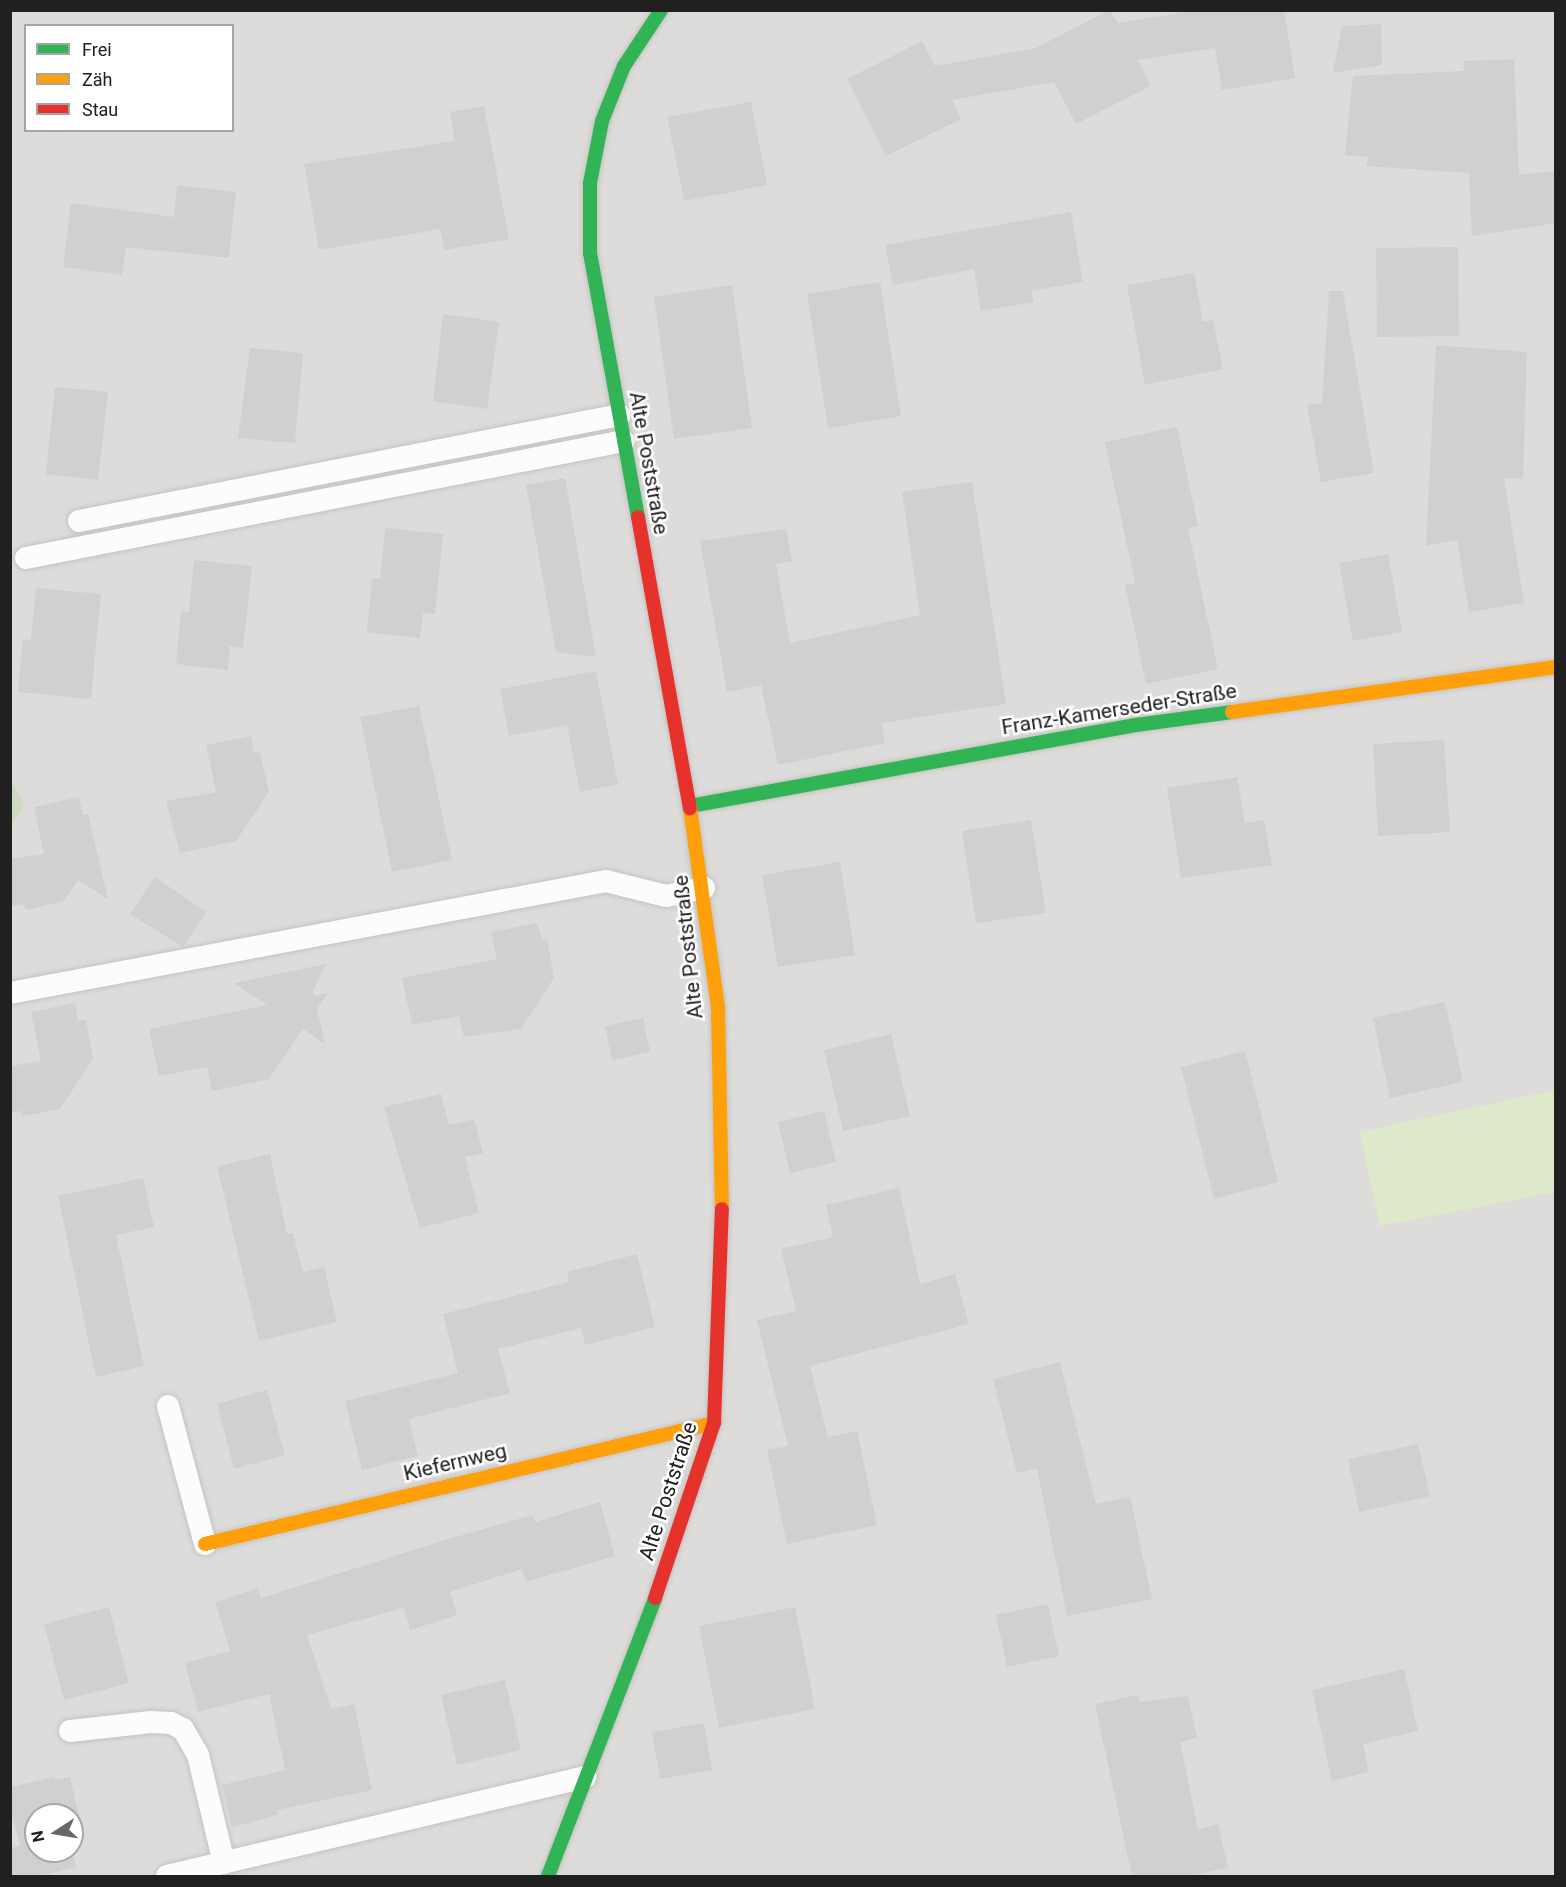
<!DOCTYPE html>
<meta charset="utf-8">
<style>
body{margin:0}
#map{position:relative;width:1566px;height:1887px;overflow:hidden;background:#eeece9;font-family:Roboto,sans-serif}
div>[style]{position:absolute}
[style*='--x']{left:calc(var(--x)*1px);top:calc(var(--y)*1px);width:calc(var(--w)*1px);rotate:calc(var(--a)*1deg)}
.residential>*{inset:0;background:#dddcda}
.grass>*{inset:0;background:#dee9ca}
.forest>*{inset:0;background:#ccdac0}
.building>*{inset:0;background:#d2d0ce}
.roads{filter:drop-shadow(0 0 2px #c4c3c1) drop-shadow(0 0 2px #c4c3c1)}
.lane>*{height:22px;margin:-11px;padding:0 11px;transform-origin:11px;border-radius:11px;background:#fcfcfc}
.fast>*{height:14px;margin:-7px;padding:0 7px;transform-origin:7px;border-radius:7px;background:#30b455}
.slow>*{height:14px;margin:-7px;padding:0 7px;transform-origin:7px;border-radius:7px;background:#ff9f0a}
.jam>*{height:14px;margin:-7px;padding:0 7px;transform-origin:7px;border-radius:7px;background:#e5322d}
span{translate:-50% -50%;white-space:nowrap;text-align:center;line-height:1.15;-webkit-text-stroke:5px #fff;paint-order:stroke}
.street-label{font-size:21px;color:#202020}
.frame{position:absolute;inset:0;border:12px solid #202020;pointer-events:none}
.legend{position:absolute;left:24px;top:24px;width:210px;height:108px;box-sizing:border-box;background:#fff;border:2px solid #a6a6a6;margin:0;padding:8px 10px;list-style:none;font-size:18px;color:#202020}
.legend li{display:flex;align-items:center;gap:12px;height:30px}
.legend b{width:30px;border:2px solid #a6a6a6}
.north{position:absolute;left:24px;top:1803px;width:60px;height:60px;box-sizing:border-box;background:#fff;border:2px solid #a6a6a6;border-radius:50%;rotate:258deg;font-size:16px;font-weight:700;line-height:24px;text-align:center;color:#202020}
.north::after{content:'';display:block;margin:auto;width:21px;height:27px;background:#686766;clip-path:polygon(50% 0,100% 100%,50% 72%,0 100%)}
</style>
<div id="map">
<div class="residential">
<div style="clip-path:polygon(evenodd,11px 11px,1555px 11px,1555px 1876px,11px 1876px,11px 11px,26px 26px,232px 26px,232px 130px,26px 130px,26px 26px,11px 11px,36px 1815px,72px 1815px,72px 1851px,36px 1851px,36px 1815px)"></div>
</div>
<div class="grass">
<div style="clip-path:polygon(1555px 1090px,1555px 1192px,1380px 1226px,1360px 1132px)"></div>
</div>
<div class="forest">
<div style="clip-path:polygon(11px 779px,24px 805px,11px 827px,10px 827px)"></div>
</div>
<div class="building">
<div style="clip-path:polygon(1109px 10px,1118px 23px,1197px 10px,1284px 10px,1295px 78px,1222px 90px,1215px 48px,1138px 60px,1151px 86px,1076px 124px,1054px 82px,952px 100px,961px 119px,886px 156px,847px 79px,922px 41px,935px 66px,1036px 48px)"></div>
<div style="clip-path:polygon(1381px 24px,1382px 65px,1333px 73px,1342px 26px)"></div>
<div style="clip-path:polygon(1514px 59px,1519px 175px,1556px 171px,1556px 223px,1472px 236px,1469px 173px,1366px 166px,1368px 157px,1345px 155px,1353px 76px,1464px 71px,1463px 61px)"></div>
<div style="clip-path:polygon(751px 102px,767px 185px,684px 201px,667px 117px)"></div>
<div style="clip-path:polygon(484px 106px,509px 239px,444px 250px,440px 229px,319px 250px,304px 164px,455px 141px,450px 112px)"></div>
<div style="clip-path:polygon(177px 185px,236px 192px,229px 258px,126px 247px,122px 275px,63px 267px,71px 203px,174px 217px)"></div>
<div style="clip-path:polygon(1071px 212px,1083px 282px,1031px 291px,1034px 302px,981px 311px,974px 269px,893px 285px,885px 245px)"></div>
<div style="clip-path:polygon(1458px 247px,1459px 336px,1377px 337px,1376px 248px)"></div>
<div style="clip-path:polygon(1194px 273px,1203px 322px,1213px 320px,1223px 369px,1145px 385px,1127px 285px)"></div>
<div style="clip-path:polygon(880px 282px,901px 416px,828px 428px,807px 294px)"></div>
<div style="clip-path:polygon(732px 285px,752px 428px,674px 439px,654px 297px)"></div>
<div style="clip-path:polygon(1329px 291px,1343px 291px,1374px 473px,1321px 482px,1307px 405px,1322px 403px)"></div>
<div style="clip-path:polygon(443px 314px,499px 322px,487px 409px,433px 401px)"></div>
<div style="clip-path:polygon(1436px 345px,1527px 352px,1523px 479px,1504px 478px,1524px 603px,1469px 612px,1457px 540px,1426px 546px)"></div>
<div style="clip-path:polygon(250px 348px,303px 353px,295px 443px,238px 438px)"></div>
<div style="clip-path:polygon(55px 387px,108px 392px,98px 480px,46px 474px)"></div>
<div style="clip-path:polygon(1177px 427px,1198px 526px,1188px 528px,1218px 669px,1146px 684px,1125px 585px,1135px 583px,1105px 442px)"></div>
<div style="clip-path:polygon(565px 478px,596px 657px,556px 652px,526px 485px)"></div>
<div style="clip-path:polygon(972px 482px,1006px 704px,881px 723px,885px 743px,778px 765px,761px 685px,727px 692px,700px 541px,786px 529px,792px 561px,776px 564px,790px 643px,920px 615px,902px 492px)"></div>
<div style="clip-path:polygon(385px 528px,443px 534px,435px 614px,423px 613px,420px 638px,367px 632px,372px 579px,380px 579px)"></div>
<div style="clip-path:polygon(1388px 554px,1402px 632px,1353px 641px,1339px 563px)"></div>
<div style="clip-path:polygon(194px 560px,252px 566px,243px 648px,230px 646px,228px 670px,176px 664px,181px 612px,189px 612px)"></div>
<div style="clip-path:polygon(36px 588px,101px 594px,91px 699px,18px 692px,23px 639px,31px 640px)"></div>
<div style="clip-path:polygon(596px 671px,618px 784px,580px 792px,567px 725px,509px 736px,500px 689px)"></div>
<div style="clip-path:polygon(419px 706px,452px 860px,392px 872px,360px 717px)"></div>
<div style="clip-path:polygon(251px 736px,254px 753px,260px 752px,269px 792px,236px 841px,180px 853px,166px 801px,216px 792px,206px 745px)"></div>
<div style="clip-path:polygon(1444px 740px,1450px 832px,1378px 836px,1373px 744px)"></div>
<div style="clip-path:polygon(1237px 777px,1245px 823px,1264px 820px,1272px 865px,1181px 878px,1167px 788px)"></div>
<div style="clip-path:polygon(79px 797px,83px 815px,88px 814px,108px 899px,78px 880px,64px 901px,26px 910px,24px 904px,10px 906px,10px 859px,44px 854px,34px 807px)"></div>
<div style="clip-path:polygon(1031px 820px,1046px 913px,976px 923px,962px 831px)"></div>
<div style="clip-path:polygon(840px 862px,855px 955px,778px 967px,762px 875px)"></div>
<div style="clip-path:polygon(155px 877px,206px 912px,183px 947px,130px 914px)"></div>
<div style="clip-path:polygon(537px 923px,542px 940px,547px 939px,554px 978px,521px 1029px,464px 1037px,459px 1016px,412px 1025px,402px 978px,497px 959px,491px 932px)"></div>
<div style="clip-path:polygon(326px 964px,313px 991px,314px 996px,328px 993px,317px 1009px,325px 1044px,303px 1029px,269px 1079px,212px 1091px,207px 1067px,159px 1076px,149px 1029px,267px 1005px,234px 983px)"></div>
<div style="clip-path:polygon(1445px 1002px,1463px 1082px,1390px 1098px,1373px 1018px)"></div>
<div style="clip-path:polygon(75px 1003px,78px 1021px,86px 1020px,93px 1059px,60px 1109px,22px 1116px,20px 1111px,10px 1112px,10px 1066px,41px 1061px,31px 1012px)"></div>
<div style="clip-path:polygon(643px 1018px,650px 1052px,612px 1060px,605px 1026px)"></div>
<div style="clip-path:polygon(891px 1034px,910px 1116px,843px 1131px,824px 1050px)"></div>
<div style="clip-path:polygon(1245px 1051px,1278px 1182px,1214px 1199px,1181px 1067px)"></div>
<div style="clip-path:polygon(441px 1094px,449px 1125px,474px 1119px,483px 1153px,465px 1157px,479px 1213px,420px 1228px,384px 1107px)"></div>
<div style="clip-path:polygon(824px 1111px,836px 1162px,790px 1173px,778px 1122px)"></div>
<div style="clip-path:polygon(270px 1154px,287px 1234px,293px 1233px,303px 1272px,324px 1267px,337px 1322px,259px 1341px,217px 1166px)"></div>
<div style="clip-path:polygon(143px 1178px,154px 1227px,116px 1235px,144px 1366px,96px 1377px,58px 1196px)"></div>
<div style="clip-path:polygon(899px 1188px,920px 1284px,955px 1274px,969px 1324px,810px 1366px,828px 1437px,857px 1431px,877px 1525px,787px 1544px,767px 1450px,788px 1446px,757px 1320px,796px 1311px,781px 1249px,833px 1237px,826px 1205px)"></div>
<div style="clip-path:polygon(637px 1254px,655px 1327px,585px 1345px,581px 1328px,498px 1349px,510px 1393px,409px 1419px,418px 1456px,362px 1470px,345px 1401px,458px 1373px,443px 1314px,569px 1282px,567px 1272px)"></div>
<div style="clip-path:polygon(1060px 1362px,1096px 1504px,1130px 1497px,1152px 1599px,1067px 1616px,1037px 1468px,1017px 1473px,993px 1379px)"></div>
<div style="clip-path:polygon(267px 1390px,285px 1455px,234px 1469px,217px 1404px)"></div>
<div style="clip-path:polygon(1418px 1444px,1430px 1496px,1359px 1512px,1348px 1459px)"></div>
<div style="clip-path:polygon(600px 1502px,615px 1556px,526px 1582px,522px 1569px,450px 1592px,457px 1615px,410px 1630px,404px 1608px,307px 1635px,331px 1709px,354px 1704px,372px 1790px,277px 1810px,278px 1815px,232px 1827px,222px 1785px,285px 1770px,269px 1694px,198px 1712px,185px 1663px,230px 1651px,215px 1602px,258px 1588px,261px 1598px,448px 1539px,533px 1515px,535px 1522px)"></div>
<div style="clip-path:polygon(1048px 1604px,1059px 1656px,1007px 1667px,996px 1615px)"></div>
<div style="clip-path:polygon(109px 1607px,129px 1683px,64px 1700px,44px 1624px)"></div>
<div style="clip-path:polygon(795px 1607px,815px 1709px,719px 1728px,699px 1626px)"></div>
<div style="clip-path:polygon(1404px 1669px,1418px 1731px,1363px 1744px,1369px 1772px,1332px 1781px,1312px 1690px)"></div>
<div style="clip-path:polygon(505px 1680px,521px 1750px,457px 1765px,441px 1695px)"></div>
<div style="clip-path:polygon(1138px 1695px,1139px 1702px,1188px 1696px,1197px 1738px,1180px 1742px,1198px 1829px,1218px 1824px,1228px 1868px,1189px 1876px,1132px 1876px,1095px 1704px)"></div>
<div style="clip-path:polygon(704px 1723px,712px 1770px,660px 1779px,652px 1732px)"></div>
<div style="clip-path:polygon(54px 1777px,55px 1780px,70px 1777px,84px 1837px,72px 1840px,72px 1815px,36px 1815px,36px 1851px,72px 1851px,76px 1867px,39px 1876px,10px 1876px,10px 1848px,20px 1846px,10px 1807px,10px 1787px)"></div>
</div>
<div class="roads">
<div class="lane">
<div style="--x:79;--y:521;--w:551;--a:-11.09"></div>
<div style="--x:26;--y:558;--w:609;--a:-11.07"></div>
<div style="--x:10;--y:993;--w:606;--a:-10.64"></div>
<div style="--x:606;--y:881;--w:62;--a:14"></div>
<div style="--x:666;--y:896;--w:39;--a:-12"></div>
<div style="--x:168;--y:1406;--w:143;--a:75"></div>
<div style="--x:70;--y:1731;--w:81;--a:-6.4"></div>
<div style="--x:150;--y:1722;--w:21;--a:3"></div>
<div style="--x:171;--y:1723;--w:13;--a:27"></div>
<div style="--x:183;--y:1729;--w:30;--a:60"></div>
<div style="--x:198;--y:1755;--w:111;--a:76.5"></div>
<div style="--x:167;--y:1876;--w:430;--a:-13.3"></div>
</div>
<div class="fast">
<div style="--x:638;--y:517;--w:268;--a:-100.3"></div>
<div style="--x:590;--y:253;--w:70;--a:-90"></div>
<div style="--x:590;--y:183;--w:63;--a:-79"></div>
<div style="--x:602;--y:121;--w:59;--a:-68.2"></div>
<div style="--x:624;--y:66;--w:67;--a:-56.5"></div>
<div style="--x:690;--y:806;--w:453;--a:-10.3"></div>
<div style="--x:1136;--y:725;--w:97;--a:-7.7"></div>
<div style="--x:548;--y:1876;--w:298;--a:-68.9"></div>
</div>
<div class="slow">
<div style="--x:1232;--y:712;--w:327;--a:-7.9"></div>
<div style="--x:690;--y:808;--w:200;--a:82"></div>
<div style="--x:718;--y:1006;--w:203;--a:88.9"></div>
<div style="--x:205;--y:1544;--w:523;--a:-13.37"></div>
</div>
<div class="jam">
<div style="--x:638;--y:517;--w:296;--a:79.9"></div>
<div style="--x:655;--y:1598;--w:185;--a:-71.4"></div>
<div style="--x:714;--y:1423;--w:214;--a:-87.9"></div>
</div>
</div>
<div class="street-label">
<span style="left:649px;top:463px;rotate:80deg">Alte Poststraße</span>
<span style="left:1119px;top:709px;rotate:-9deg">Franz-Kamerseder-Straße</span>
<span style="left:688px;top:947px;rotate:-96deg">Alte Poststraße</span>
<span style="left:455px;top:1462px;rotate:-13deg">Kiefernweg</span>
<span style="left:668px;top:1491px;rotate:-72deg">Alte Poststraße</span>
</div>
<div class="frame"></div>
<ul class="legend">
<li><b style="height:8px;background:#30b455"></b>Frei</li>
<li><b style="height:8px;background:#ff9f0a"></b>Zäh</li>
<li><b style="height:8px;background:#e5322d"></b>Stau</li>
</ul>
<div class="north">N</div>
</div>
